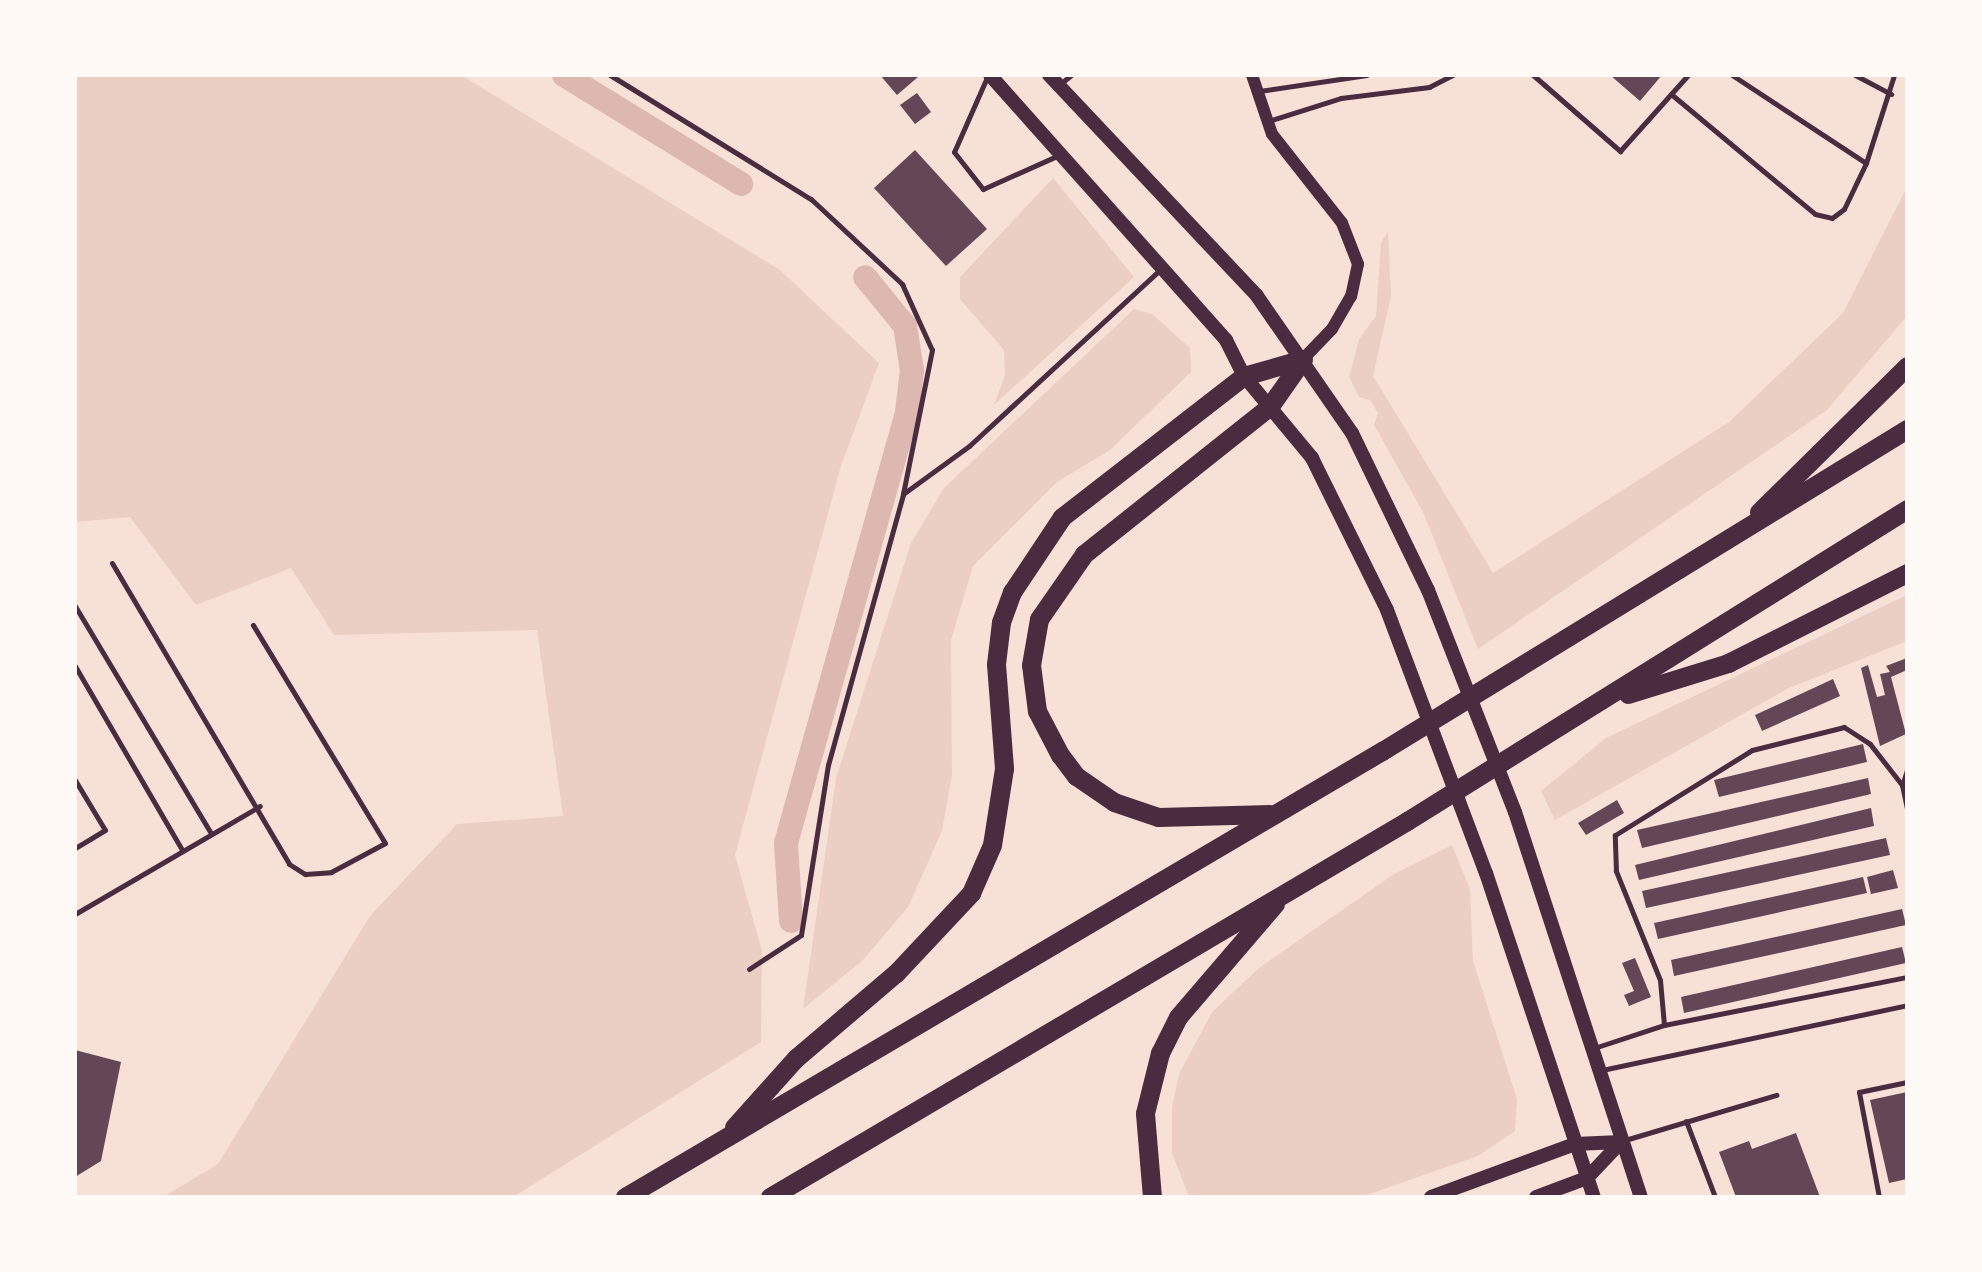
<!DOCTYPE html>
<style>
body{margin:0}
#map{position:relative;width:1982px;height:1272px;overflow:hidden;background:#f7e1d7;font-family:Figtree,sans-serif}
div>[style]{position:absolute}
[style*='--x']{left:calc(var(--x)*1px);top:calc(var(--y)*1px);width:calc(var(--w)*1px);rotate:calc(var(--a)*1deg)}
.green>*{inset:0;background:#ebcfc5}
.canal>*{height:24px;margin:-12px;padding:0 12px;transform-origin:12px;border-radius:12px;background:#dcb8b0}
.building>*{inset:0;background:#644757}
.service>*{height:5px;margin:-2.5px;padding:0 2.5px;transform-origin:2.5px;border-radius:2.5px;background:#4a2c40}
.tertiary>*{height:12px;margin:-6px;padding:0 6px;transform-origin:6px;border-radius:6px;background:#4a2c40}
.secondary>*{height:14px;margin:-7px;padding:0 7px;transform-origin:7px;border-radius:7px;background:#4a2c40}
.motorway>*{height:19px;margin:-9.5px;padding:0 9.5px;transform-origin:9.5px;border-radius:9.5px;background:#4a2c40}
span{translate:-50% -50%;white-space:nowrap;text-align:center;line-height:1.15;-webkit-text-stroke:5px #fffaf5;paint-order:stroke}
.frame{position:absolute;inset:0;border:77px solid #fffaf5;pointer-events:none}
</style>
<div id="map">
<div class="green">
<div style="clip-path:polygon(75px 75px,461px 75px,780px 270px,879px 363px,841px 466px,735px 855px,762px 951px,761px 1042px,513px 1197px,163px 1197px,218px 1164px,370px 916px,457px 824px,563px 816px,537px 630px,334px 635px,291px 568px,196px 605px,130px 517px,75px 522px)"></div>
<div style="clip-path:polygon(1053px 178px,1134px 277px,994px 405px,1005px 375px,1004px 350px,960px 299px,960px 277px)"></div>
<div style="clip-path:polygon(1907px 187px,1907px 316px,1827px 410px,1478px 649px,1423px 512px,1374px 425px,1378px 413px,1370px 400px,1359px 397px,1349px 377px,1359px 339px,1376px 316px,1381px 243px,1388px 231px,1391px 296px,1373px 376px,1493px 573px,1729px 422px,1843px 313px)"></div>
<div style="clip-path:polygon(1134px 309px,1152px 314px,1190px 348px,1191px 372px,1110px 450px,1057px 482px,973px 566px,951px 640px,952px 775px,942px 831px,908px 907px,863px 960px,803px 1009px,836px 778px,911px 543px,944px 488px)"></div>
<div style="clip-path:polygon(1907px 595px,1907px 641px,1789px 688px,1555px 820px,1541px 791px,1606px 738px)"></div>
<div style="clip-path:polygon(1452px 845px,1470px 889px,1473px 961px,1517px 1099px,1515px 1131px,1478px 1156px,1361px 1197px,1189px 1197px,1172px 1153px,1172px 1108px,1179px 1074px,1212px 1012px,1259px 968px,1394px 874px)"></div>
</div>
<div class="canal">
<div style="--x:564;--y:75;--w:208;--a:31.6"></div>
<div style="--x:791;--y:921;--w:78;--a:-93.7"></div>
<div style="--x:786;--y:843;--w:448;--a:-74.3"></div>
<div style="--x:907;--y:412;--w:42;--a:-83.2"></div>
<div style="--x:912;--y:370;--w:45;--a:-99"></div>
<div style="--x:905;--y:326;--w:63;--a:-129.2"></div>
</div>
<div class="building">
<div style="clip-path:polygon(880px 75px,916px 75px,918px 77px,897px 95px)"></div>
<div style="clip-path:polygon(1610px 75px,1662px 75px,1640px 101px)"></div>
<div style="clip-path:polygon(917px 93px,931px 112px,915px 124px,900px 105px)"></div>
<div style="clip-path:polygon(915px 150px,987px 229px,946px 266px,874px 188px)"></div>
<div style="clip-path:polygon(1907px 658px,1907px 670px,1891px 677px,1906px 734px,1880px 746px,1861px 668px,1868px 665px,1877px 697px,1885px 695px,1880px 674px,1890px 672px,1886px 666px)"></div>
<div style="clip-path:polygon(1833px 679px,1840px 696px,1762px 731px,1755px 715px)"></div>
<div style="clip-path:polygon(1863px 744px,1867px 762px,1719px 797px,1714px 780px)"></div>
<div style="clip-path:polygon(1868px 778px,1871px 794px,1642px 848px,1637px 830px)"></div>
<div style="clip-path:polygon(1617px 800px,1624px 813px,1586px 835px,1578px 823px)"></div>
<div style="clip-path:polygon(1871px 808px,1874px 826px,1639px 880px,1635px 865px)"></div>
<div style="clip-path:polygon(1886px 838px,1890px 855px,1646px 908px,1642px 891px)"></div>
<div style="clip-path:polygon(1893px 870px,1898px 888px,1871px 894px,1867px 877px)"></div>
<div style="clip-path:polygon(1863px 877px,1867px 893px,1658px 939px,1654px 923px)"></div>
<div style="clip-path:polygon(1902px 909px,1906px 925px,1674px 976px,1671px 960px)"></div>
<div style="clip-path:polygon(1902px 947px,1906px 963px,1684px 1013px,1681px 997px)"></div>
<div style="clip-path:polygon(1635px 958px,1651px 997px,1629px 1006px,1624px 995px,1634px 991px,1622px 963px)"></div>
<div style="clip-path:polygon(75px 1050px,121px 1062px,101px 1161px,75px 1177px)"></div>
<div style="clip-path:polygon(1907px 1092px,1907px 1179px,1889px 1183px,1870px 1100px)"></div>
<div style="clip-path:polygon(1796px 1133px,1820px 1197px,1736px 1197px,1719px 1152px,1749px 1141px,1752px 1149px)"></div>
</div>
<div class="service">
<div style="--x:610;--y:75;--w:236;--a:31.7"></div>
<div style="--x:811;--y:199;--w:125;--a:43"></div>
<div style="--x:902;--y:284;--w:72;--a:65.6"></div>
<div style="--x:932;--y:350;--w:147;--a:101.4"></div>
<div style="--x:903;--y:494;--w:82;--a:-36"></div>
<div style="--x:969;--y:446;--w:260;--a:-42.7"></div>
<div style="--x:988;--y:75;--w:84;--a:113.8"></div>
<div style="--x:954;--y:152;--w:47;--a:51.9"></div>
<div style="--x:983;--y:189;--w:83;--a:-24.1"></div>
<div style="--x:1533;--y:75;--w:116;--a:41.1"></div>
<div style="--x:1620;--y:151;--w:102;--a:-48.2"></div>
<div style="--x:1732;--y:75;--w:160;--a:33.3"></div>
<div style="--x:1855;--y:75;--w:41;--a:27.8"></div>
<div style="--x:1060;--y:84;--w:14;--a:-39"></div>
<div style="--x:1259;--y:91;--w:109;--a:-8.4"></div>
<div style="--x:1671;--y:94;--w:187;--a:39.8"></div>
<div style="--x:1815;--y:214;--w:17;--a:13"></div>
<div style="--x:1832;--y:218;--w:15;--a:-37"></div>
<div style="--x:1844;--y:209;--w:51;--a:-64.4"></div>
<div style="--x:1866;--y:163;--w:92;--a:-72.3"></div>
<div style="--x:1268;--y:121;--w:77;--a:-17.5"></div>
<div style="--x:1341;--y:98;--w:89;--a:-7.1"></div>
<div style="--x:1429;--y:87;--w:27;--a:-27"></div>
<div style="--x:112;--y:563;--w:349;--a:59.5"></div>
<div style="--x:289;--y:864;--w:19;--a:32"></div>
<div style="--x:305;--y:874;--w:26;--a:-4"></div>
<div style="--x:331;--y:872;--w:61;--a:-28.2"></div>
<div style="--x:385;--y:843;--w:255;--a:-121.2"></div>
<div style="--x:75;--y:606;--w:263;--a:59.1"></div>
<div style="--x:75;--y:666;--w:213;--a:59.8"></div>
<div style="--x:1907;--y:770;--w:16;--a:108"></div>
<div style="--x:1902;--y:785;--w:25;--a:78"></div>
<div style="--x:75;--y:780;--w:58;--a:59"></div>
<div style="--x:105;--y:830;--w:35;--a:149"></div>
<div style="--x:75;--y:914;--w:214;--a:-30.3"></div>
<div style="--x:749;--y:969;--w:62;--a:-33.2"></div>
<div style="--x:801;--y:935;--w:172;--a:-81"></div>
<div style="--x:828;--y:765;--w:281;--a:-74.5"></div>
<div style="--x:1664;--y:1025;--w:45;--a:-95.1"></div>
<div style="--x:1660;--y:980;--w:118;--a:-112"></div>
<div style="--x:1616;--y:871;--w:36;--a:-92"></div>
<div style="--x:1615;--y:835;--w:161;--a:-31.8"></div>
<div style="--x:1752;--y:750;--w:95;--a:-14"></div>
<div style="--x:1844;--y:727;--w:31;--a:33"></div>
<div style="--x:1870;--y:744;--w:52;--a:52"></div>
<div style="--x:1594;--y:1048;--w:74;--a:-18.2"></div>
<div style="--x:1664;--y:1025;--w:248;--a:-11.2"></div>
<div style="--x:1602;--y:1070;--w:312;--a:-12"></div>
<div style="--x:1686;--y:1121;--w:81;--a:69.1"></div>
<div style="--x:1625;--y:1140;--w:158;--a:-16.6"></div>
<div style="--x:1879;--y:1197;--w:107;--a:-100.8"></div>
<div style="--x:1859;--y:1092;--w:49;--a:-11.8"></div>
</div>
<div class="tertiary">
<div style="--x:1252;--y:75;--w:62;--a:71.3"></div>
<div style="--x:1272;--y:134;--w:113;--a:51.8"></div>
<div style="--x:1342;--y:223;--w:44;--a:68.7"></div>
<div style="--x:1358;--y:264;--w:33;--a:102"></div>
<div style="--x:1351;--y:296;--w:38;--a:120"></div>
<div style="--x:1332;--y:329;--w:42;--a:134"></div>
</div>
<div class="secondary">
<div style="--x:990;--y:75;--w:355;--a:48.3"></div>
<div style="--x:1226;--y:340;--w:40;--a:63.4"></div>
<div style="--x:1244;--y:376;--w:107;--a:50.3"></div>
<div style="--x:1312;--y:458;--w:169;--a:63.7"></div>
<div style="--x:1387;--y:610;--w:281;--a:69.4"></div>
<div style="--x:1486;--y:873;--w:342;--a:71.6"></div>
<div style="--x:1049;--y:75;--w:303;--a:46.7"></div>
<div style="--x:1257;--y:296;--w:167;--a:55.3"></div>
<div style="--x:1352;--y:433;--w:174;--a:64.2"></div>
<div style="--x:1428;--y:590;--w:238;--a:68.6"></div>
<div style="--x:1515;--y:812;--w:405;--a:71.9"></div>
<div style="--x:1431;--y:1197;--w:153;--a:-20.2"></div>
<div style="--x:1575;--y:1144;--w:46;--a:-2.5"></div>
<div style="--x:1536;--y:1197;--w:54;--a:-20.4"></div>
<div style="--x:1587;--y:1178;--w:50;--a:-46.6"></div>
</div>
<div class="motorway">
<div style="--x:1759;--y:512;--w:208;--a:-44.6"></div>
<div style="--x:1628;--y:694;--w:105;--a:-17.2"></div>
<div style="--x:1728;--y:663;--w:200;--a:-26.7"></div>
<div style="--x:1270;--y:814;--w:112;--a:178.5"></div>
<div style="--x:1158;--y:817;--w:46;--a:-161.2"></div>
<div style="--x:1114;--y:802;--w:46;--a:-145.6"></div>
<div style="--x:1076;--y:776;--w:26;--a:-127"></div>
<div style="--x:1060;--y:755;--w:50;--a:-117.6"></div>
<div style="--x:1037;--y:711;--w:46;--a:-97.4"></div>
<div style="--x:1031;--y:665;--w:47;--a:-80.1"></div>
<div style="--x:1039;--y:619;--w:79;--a:-55.3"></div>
<div style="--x:1084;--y:554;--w:238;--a:-38.5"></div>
<div style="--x:1270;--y:406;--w:57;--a:-54.9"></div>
<div style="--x:734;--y:1127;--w:93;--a:-48.1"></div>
<div style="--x:796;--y:1058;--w:131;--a:-40.4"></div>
<div style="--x:896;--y:973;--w:110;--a:-46.8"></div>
<div style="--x:971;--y:893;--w:52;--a:-66.4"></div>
<div style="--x:992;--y:845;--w:78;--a:-81.1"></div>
<div style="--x:1004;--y:768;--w:104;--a:-94.4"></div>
<div style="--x:996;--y:664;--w:42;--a:-83.2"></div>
<div style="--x:1001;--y:622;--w:32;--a:-70"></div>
<div style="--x:1012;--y:592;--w:90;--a:-56.3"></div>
<div style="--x:1062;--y:517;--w:230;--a:-37.8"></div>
<div style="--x:1244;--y:376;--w:61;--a:-16.1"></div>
<div style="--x:625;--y:1197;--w:879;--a:-30.51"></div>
<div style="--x:1382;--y:751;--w:616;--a:-31.52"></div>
<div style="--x:770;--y:1197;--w:740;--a:-30.55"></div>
<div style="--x:1407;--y:821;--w:589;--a:-31.96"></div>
<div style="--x:1152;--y:1197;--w:84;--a:-94.8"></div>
<div style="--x:1145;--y:1113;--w:62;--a:-76"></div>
<div style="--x:1160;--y:1053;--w:40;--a:-63.4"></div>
<div style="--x:1178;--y:1017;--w:149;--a:-49.4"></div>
</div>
<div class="frame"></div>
</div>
